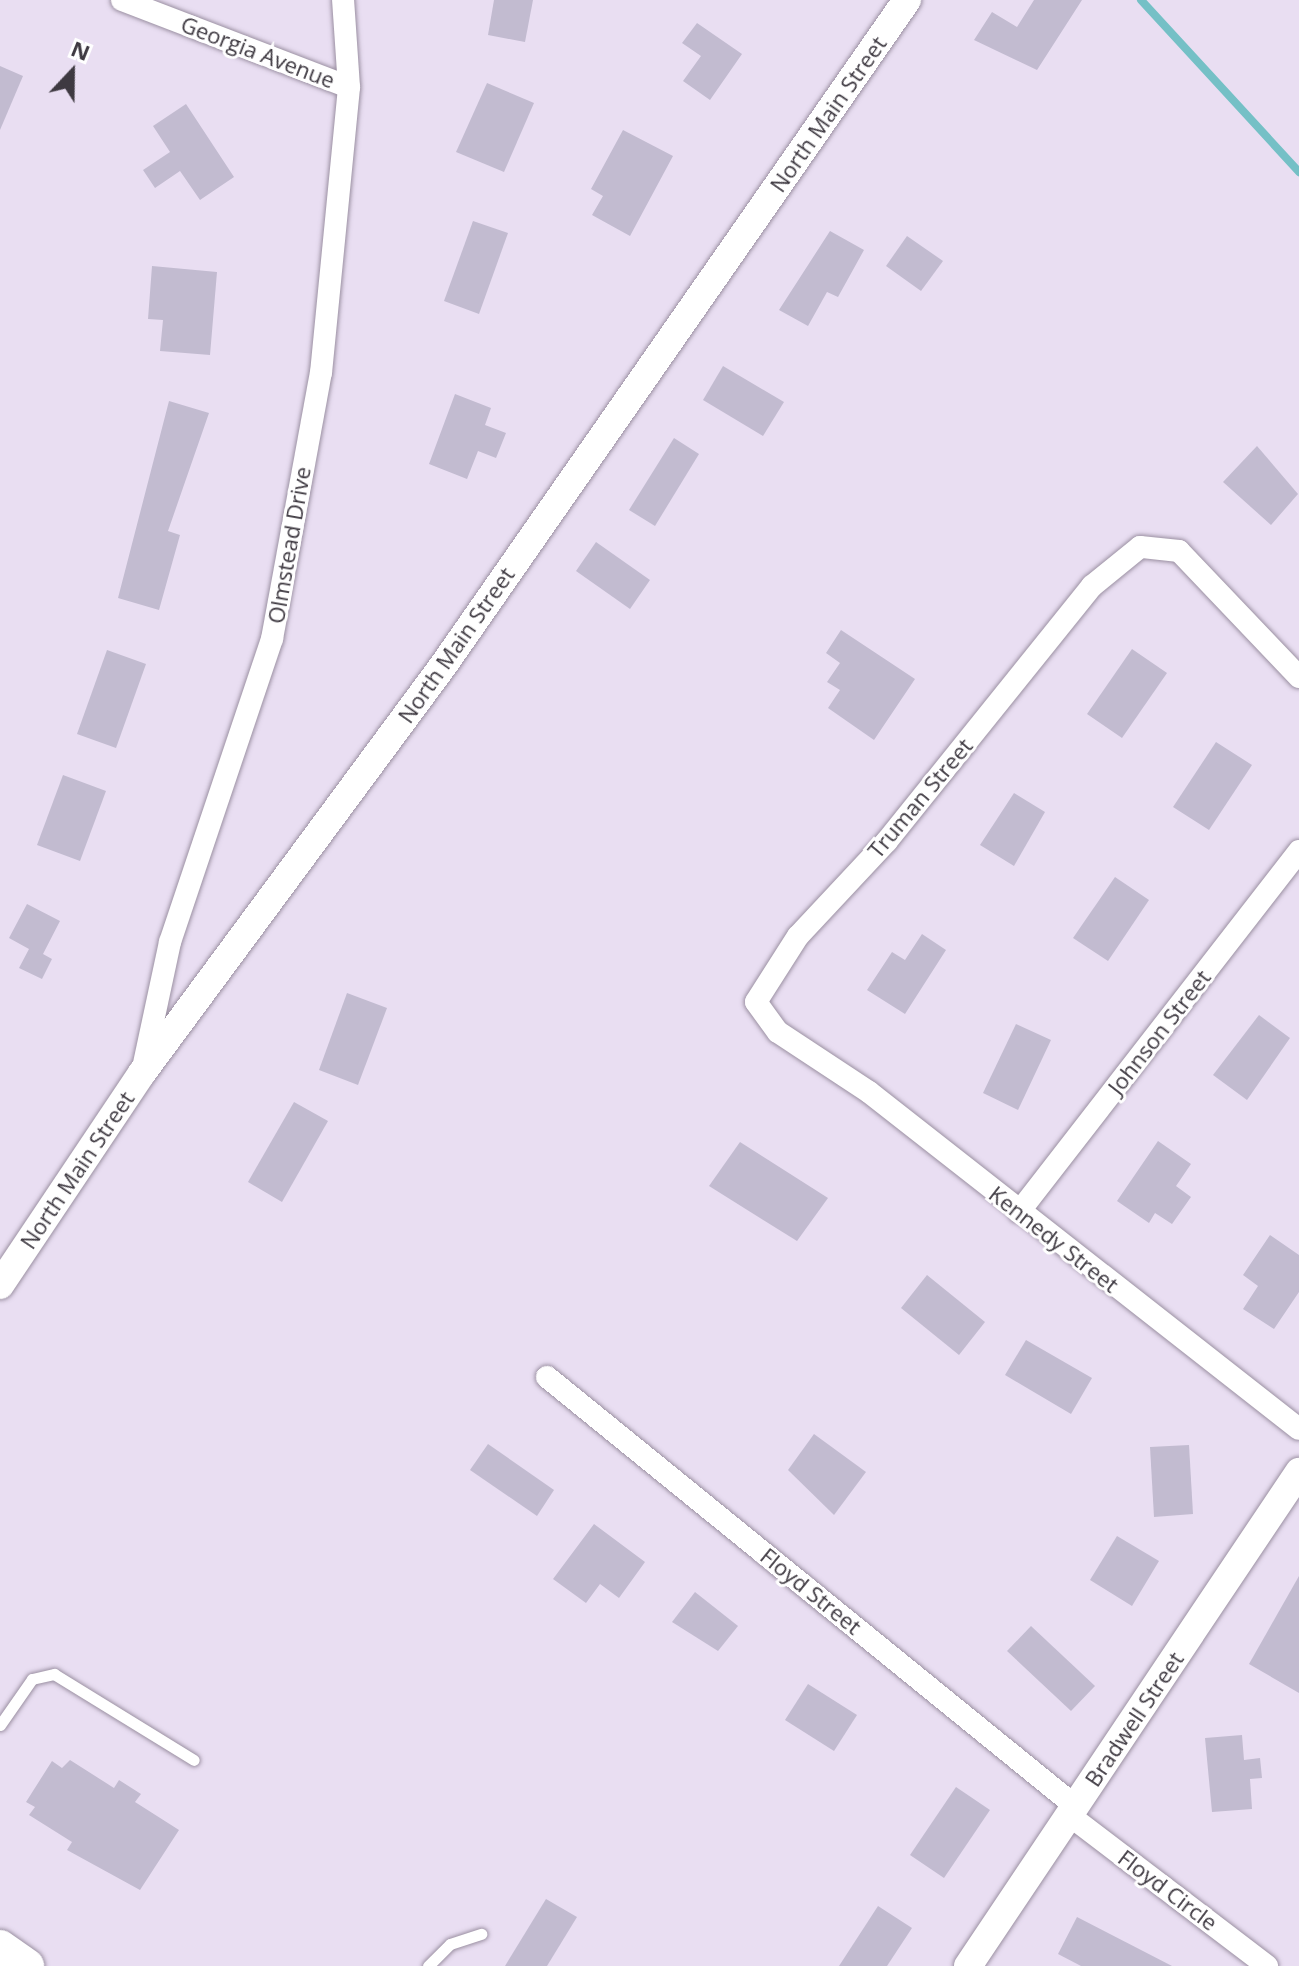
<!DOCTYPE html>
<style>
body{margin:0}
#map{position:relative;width:1299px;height:1966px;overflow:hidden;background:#e9def2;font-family:"Open Sans",sans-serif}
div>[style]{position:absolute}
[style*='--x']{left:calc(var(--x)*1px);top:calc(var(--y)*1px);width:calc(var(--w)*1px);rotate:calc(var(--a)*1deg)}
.stream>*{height:8px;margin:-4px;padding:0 4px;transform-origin:4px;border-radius:4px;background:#75c0c6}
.building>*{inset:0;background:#c2bbd0}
.roads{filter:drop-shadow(0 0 2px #9b90a2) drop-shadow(0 0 2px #9b90a2)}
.service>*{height:11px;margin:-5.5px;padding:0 5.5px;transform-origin:5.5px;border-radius:5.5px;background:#fff}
.minor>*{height:22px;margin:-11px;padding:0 11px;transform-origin:11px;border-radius:11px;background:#fff}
.tertiary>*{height:28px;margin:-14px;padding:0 14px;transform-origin:14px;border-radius:14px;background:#fff}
.primary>*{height:36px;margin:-18px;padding:0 18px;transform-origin:18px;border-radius:18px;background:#fff}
span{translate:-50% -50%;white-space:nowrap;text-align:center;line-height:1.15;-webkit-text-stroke:6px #fff;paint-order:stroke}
.street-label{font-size:22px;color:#3e3941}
.north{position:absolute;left:32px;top:32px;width:80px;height:80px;-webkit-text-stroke:6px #fff;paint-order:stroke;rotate:22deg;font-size:22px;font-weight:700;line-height:32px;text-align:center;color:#3e3941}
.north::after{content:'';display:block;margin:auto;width:28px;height:36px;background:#3e3941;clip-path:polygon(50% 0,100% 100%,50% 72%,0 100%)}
</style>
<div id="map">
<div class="stream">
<div style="--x:1141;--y:0;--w:234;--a:47.4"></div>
</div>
<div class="building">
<div style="clip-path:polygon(494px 0,533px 0,525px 42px,488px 35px)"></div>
<div style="clip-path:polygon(1034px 0,1082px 0,1037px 70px,974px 40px,992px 12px,1017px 27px)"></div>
<div style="clip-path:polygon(697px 23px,742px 54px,710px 100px,683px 81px,701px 56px,682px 43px)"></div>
<div style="clip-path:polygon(0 66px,23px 76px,0 130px)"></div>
<div style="clip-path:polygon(487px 83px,534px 103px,504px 172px,456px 152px)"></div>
<div style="clip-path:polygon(186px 104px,234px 177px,200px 200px,180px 171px,155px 188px,143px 170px,170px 152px,153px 126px)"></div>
<div style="clip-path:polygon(623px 130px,673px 156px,630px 236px,592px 215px,603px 196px,591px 189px)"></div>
<div style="clip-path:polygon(473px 221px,508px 233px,479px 314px,444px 301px)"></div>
<div style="clip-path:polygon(830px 231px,864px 250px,838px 297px,827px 292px,808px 326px,779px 310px)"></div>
<div style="clip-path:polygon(907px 236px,943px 261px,921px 291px,886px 266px)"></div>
<div style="clip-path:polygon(152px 266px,217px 272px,210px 355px,160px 351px,163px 320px,148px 319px)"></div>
<div style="clip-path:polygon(723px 366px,784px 402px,763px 436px,703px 400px)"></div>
<div style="clip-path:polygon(455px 394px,491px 408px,485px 425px,506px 433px,496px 458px,478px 451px,467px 479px,429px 464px)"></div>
<div style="clip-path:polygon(169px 401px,209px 413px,168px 531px,180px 535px,159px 610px,118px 598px)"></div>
<div style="clip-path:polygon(674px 438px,699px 454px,655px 526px,629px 510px)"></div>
<div style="clip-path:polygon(1257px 446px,1298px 494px,1271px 525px,1223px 482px)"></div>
<div style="clip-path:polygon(596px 542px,650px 580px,630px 609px,576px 571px)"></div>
<div style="clip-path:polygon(841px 630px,915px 679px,874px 740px,828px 708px,840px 690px,827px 682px,840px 663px,826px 653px)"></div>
<div style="clip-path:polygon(1132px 649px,1167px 673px,1122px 738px,1087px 714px)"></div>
<div style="clip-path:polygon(107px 650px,146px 664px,116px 748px,77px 734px)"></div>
<div style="clip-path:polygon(1216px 742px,1252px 765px,1209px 830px,1173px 807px)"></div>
<div style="clip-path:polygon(63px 775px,106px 791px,80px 861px,37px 845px)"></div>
<div style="clip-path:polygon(1014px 793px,1045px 812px,1014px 866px,980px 845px)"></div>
<div style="clip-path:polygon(1115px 877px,1149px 900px,1108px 961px,1073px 938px)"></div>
<div style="clip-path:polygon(27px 904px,60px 921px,43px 954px,52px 959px,42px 979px,19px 968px,29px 949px,9px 938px)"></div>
<div style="clip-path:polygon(922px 934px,946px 950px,905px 1014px,867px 990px,892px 952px,905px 960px)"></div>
<div style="clip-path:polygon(347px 993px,387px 1008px,358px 1085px,319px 1070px)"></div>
<div style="clip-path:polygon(1259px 1015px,1290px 1038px,1247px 1100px,1213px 1075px)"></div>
<div style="clip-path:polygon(1016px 1024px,1051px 1040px,1018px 1110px,983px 1093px)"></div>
<div style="clip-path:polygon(294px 1102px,328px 1121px,282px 1202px,248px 1182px)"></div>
<div style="clip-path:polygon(1158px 1141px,1191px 1164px,1176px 1186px,1191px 1197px,1172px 1224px,1155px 1213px,1149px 1223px,1117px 1201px)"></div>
<div style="clip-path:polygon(740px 1142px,828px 1198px,797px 1241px,709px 1186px)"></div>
<div style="clip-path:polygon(1270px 1235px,1299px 1255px,1299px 1292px,1274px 1329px,1243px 1309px,1258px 1286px,1243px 1275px)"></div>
<div style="clip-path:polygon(927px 1275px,985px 1322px,959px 1355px,901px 1308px)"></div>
<div style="clip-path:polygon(1026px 1340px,1092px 1378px,1071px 1414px,1005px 1375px)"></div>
<div style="clip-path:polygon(814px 1434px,866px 1472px,834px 1515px,788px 1470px)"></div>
<div style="clip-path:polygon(488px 1444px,554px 1490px,537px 1516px,470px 1470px)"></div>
<div style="clip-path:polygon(1189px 1445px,1193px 1514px,1154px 1517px,1150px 1447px)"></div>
<div style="clip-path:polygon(594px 1524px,645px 1562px,619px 1598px,600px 1584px,586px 1603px,553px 1579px)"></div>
<div style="clip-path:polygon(1117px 1536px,1159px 1561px,1132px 1606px,1090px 1580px)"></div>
<div style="clip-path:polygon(1299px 1576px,1299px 1693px,1249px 1664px)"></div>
<div style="clip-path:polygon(695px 1592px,738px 1626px,718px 1651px,672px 1622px)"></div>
<div style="clip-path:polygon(1031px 1626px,1095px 1686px,1071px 1711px,1007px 1651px)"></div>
<div style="clip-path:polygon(808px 1684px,857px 1715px,834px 1751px,785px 1720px)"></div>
<div style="clip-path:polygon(1242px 1735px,1244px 1760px,1260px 1758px,1262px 1778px,1250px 1779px,1252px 1809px,1212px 1812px,1205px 1738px)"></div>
<div style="clip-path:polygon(70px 1760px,114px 1788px,119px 1780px,141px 1794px,135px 1802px,179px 1830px,140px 1890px,67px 1850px,72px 1842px,29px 1815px,35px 1807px,26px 1802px,52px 1761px,62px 1768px)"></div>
<div style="clip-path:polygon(956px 1787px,990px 1810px,944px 1878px,910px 1855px)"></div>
<div style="clip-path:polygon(546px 1899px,577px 1917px,547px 1966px,505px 1966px)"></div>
<div style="clip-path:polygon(878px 1906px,912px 1928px,887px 1966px,839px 1966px)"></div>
<div style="clip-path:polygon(1077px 1917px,1172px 1966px,1081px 1966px,1058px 1954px)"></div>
</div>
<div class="roads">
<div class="service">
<div style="--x:0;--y:1725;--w:56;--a:-55.2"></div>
<div style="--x:32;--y:1679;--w:23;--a:-13"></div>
<div style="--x:54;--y:1674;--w:164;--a:31.6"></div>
<div style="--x:428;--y:1966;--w:31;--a:-45"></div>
<div style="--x:450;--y:1944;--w:33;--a:-18"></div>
</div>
<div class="minor">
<div style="--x:122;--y:0;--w:243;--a:21"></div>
<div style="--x:1299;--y:677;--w:174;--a:-133.6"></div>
<div style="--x:1179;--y:551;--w:39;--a:-174"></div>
<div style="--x:1140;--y:547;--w:62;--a:140.9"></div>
<div style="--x:1092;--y:586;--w:327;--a:128.8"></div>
<div style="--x:887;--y:841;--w:130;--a:133.1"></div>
<div style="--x:798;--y:936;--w:78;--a:122.5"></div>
<div style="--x:756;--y:1002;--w:37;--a:54"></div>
<div style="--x:778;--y:1032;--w:109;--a:33.4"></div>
<div style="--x:869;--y:1092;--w:546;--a:38.09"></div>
<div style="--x:143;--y:1068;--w:129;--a:-77.9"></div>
<div style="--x:170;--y:942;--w:320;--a:-71.4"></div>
<div style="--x:272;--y:639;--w:270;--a:-79.6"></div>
<div style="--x:321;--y:373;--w:287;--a:-84.4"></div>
<div style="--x:349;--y:87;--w:87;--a:-93.9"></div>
<div style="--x:1019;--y:1212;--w:457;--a:-52.2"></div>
<div style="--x:547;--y:1377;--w:680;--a:39.09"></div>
<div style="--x:1069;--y:1815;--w:249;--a:37.3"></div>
</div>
<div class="tertiary">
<div style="--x:0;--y:1285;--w:255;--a:-56.2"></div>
<div style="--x:142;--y:1073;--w:510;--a:-53.53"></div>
<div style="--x:445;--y:663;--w:808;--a:-55.13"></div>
<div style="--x:968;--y:1966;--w:595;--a:-56.18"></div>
</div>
<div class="primary">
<div style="--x:0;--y:1948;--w:32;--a:35"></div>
</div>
</div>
<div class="street-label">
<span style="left:258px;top:52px;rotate:21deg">Georgia Avenue</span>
<span style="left:828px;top:114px;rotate:-55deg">North Main Street</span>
<span style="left:289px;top:545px;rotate:-80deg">Olmstead Drive</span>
<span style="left:456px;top:645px;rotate:-55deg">North Main Street</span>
<span style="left:920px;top:798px;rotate:-50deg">Truman Street</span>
<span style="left:1159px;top:1032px;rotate:-52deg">Johnson Street</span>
<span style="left:77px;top:1170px;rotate:-56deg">North Main Street</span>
<span style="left:1054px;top:1239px;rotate:38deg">Kennedy Street</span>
<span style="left:811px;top:1591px;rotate:39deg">Floyd Street</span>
<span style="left:1134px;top:1719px;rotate:-56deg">Bradwell Street</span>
<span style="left:1168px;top:1890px;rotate:37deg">Floyd Circle</span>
</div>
<div class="north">N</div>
</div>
